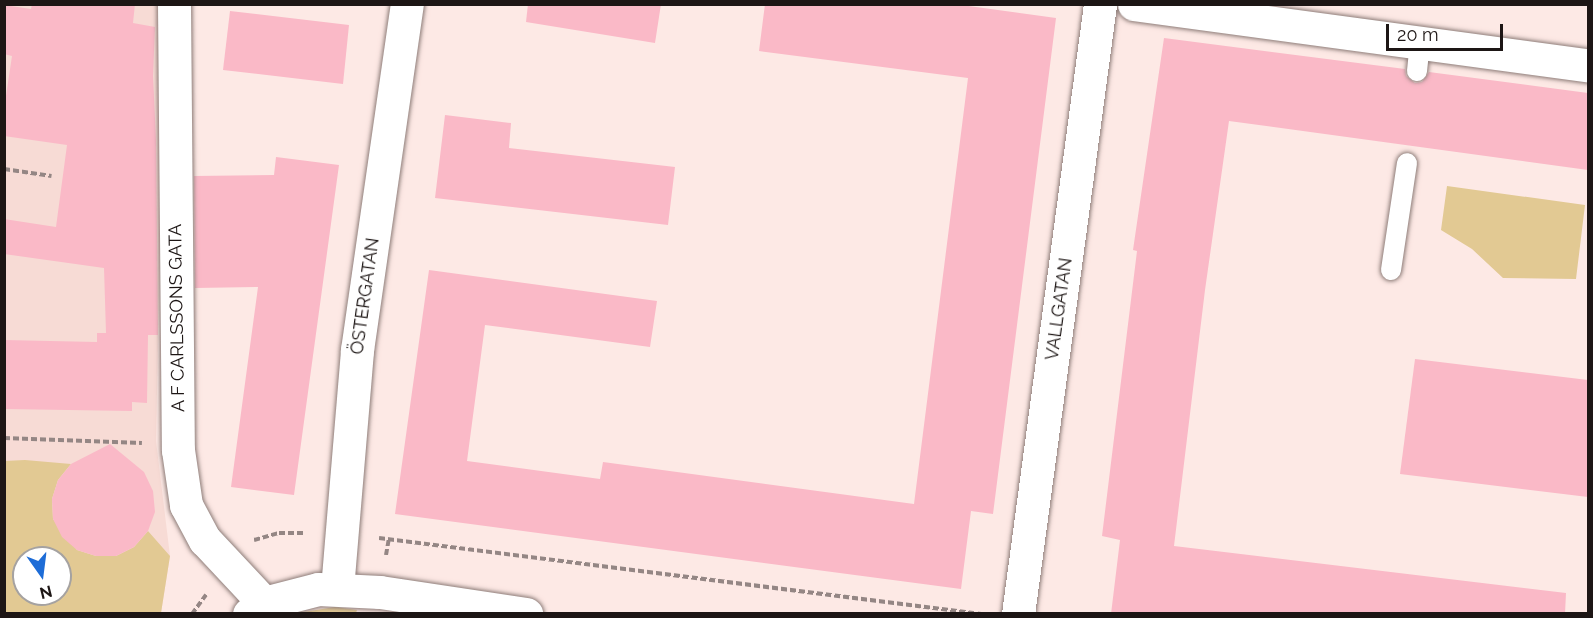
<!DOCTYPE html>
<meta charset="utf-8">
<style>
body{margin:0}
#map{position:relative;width:1593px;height:618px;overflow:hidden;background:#fde9e5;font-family:Raleway,sans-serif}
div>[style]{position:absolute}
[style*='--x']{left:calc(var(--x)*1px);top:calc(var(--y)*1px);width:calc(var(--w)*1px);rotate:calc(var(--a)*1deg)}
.built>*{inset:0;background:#f7dbd5}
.green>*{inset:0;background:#e2c993}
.building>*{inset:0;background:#fab9c7}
.path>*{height:4px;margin-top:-2px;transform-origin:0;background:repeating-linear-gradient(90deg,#948684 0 6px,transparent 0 9px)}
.roads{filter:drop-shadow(0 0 2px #8e7d79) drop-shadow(0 0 2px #8e7d79)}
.lane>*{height:20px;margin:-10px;padding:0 10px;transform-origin:10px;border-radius:10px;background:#fff}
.street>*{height:33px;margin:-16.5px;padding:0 16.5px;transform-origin:16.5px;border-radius:16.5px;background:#fff}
.secondary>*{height:33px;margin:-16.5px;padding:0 16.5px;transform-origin:16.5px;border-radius:16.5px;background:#fff}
span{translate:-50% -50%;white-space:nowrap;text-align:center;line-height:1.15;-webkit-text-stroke:5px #fff;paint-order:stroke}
.street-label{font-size:18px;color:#1d1615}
.frame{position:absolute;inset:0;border:6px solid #1d1615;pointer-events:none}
.north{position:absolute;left:12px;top:546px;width:60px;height:60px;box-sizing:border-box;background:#fff;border:2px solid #a5a2a1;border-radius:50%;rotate:166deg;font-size:16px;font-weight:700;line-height:24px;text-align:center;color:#1d1615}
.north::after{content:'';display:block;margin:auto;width:21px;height:27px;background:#1d6cd7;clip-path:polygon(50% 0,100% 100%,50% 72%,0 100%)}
.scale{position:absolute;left:1386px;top:24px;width:117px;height:27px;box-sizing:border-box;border:3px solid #1d1615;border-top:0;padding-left:8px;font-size:18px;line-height:21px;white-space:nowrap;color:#1d1615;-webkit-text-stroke:4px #fff;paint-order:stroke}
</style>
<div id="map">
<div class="built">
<div style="clip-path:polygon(evenodd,4px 5px,165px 5px,156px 441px,170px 556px,161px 613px,5px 613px,4px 5px,24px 558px,60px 558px,60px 594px,24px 594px,24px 558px)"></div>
</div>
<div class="green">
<div style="clip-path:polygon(1447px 186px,1585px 205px,1576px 279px,1503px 278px,1472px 249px,1441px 230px)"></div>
<div style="clip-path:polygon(evenodd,25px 460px,71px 464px,58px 480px,52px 499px,53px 519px,77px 550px,96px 556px,116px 556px,134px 547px,148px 531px,170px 556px,161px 613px,5px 613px,4px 461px,25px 460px,24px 558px,60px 558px,60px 594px,24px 594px,24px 558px)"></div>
<div style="clip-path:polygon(335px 607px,357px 610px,356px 613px,297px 613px)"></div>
</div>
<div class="building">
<div style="clip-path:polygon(32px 4px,135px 4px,133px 23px,155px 27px,153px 76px,156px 140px,158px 335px,148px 335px,147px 403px,132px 402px,132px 411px,4px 409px,4px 340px,97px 342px,97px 333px,106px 333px,104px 268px,4px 254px,4px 219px,56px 227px,67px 145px,4px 136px,4px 109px,12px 56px,4px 54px,4px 5px,31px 9px)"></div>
<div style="clip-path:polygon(528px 4px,661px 4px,655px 43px,526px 22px)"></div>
<div style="clip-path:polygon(765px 4px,954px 4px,1056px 18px,993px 514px,971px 511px,961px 589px,395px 514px,429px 270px,657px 301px,650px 347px,485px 325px,467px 461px,600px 479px,603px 462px,914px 504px,968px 78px,759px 51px)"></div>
<div style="clip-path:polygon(230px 11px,349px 25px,343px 84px,223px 70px)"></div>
<div style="clip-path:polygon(1164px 38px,1405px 69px,1406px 76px,1415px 83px,1422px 82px,1429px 72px,1588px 93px,1588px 170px,1229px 121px,1205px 290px,1174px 546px,1566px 593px,1565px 614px,1111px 614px,1120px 540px,1102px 536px,1137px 251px,1133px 250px)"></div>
<div style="clip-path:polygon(445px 115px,511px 123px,509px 148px,675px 167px,668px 225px,435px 198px)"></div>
<div style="clip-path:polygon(276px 157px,339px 165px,294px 495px,231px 487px,258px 287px,195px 288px,194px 176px,274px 175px)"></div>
<div style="clip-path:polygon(1415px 359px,1588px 380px,1588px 497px,1400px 474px)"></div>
<div style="clip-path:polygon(110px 444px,144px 472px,153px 491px,155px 512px,148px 531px,134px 547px,116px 556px,96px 556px,77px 550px,62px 537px,53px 519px,52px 499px,58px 480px,71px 464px)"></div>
</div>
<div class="path">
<div style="--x:4;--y:169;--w:48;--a:8.5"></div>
<div style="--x:4;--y:438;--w:138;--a:2.1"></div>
<div style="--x:379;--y:538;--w:607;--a:7.2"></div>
<div style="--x:254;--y:540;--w:26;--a:-16"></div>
<div style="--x:279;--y:533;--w:27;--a:0"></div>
<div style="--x:386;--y:555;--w:17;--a:-80"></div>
<div style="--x:192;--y:614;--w:24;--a:-54"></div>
</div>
<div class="roads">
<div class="lane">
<div style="--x:1417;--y:71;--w:28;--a:-84"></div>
<div style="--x:1391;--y:270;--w:108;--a:-81.5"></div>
</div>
<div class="street">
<div style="--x:174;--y:4;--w:446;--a:89.5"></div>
<div style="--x:178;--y:450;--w:56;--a:81.7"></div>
<div style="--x:186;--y:505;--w:40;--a:62"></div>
<div style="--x:205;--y:540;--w:86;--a:46.9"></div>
<div style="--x:1134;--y:4;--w:458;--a:7.7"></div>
<div style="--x:337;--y:589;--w:240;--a:-85.2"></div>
<div style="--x:357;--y:350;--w:350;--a:-81.8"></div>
<div style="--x:1018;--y:614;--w:615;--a:-82.34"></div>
</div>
<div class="secondary">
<div style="--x:249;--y:614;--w:19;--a:-36"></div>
<div style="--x:264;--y:603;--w:56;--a:-14.5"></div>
<div style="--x:318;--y:589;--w:62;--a:2.8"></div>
<div style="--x:380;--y:592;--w:148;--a:8.6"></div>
</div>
</div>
<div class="street-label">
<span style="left:365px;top:296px;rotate:-82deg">ÖSTERGATAN</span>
<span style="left:1059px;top:309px;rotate:-82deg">VALLGATAN</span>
<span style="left:177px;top:318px;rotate:-91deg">A F CARLSSONS GATA</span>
</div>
<div class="frame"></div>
<div class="north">N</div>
<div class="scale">20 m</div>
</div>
